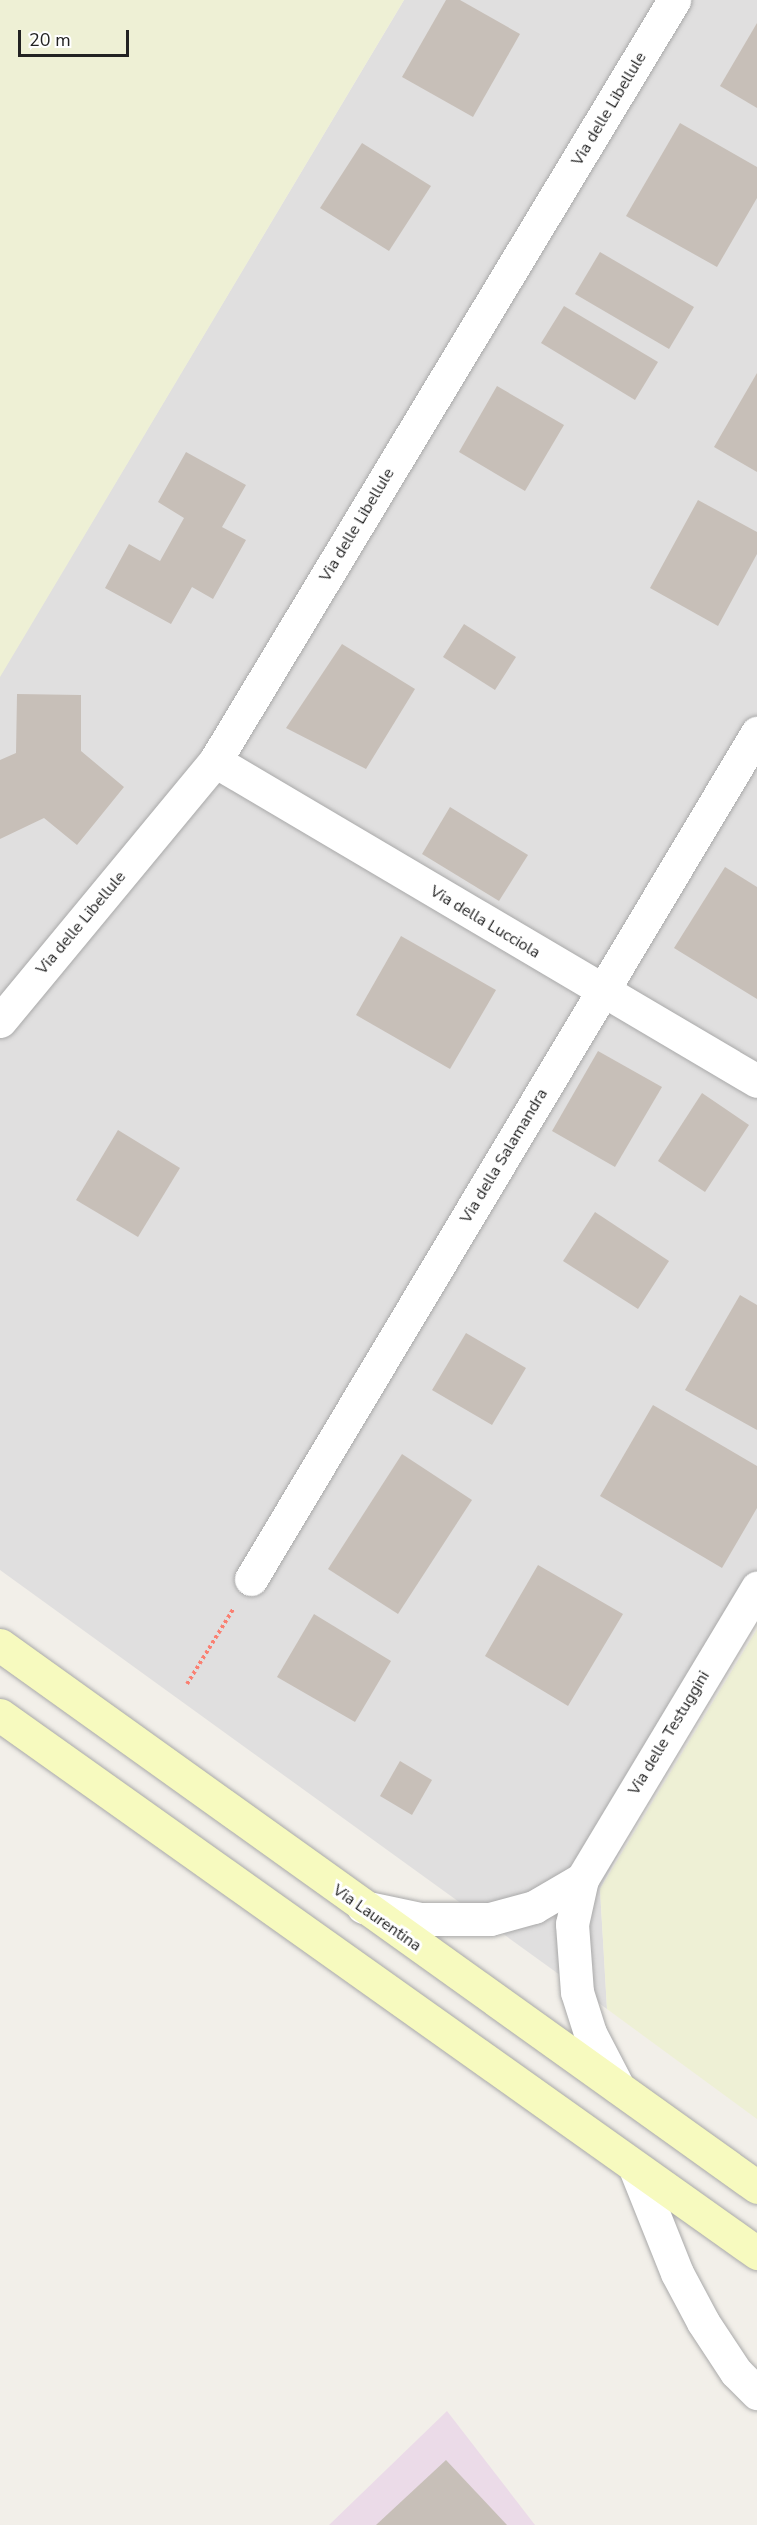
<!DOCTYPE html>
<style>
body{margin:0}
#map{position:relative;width:757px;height:2525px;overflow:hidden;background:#f2efe9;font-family:"Nunito Sans",sans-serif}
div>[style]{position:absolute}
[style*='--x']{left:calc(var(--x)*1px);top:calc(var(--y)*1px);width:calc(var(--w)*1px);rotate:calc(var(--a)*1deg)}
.residential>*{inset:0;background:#e0dfdf}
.industrial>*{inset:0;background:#ebdbe8}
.farmland>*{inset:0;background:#eef0d5}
.building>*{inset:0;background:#c7bfb8}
.path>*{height:4px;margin-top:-2px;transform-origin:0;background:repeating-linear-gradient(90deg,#fa8072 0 3px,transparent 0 6px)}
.roads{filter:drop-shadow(0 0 2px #a9a9a9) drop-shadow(0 0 2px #a9a9a9)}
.minor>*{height:33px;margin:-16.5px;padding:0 16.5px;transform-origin:16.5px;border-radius:16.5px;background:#fff}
.secondary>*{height:33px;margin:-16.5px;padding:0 16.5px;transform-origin:16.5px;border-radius:16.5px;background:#f7fabf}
span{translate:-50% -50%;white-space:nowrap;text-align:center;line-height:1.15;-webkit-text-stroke:6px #fff;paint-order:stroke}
.street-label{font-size:16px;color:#222}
.scale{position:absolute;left:18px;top:30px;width:111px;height:27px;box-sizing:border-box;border:3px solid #222;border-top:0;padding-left:8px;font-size:18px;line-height:21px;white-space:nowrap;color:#222;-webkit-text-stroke:4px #fff;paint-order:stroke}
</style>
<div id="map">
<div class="residential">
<div style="clip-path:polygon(404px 0,757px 0,757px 1591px,600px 1889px,607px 2009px,0 1570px,0 676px)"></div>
</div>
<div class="industrial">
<div style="clip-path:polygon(447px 2411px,535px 2525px,329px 2525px)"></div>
</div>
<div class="farmland">
<div style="clip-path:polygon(0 0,404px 0,0 677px)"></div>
<div style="clip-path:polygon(757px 1629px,757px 2119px,607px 2009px,600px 1889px)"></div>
</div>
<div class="building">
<div style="clip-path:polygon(446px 0,460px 0,520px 34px,473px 117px,402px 77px)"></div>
<div style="clip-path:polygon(757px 23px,757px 108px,720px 86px)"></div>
<div style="clip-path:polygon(680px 123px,757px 167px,757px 198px,717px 267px,626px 216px)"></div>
<div style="clip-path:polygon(362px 143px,431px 186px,389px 251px,320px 208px)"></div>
<div style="clip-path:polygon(600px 252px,694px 307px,669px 349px,575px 294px)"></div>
<div style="clip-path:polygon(564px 306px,658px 362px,635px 400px,541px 343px)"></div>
<div style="clip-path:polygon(757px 373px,757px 472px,714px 447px)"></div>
<div style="clip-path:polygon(497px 386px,564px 425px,525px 491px,459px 452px)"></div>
<div style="clip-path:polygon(186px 452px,246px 485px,222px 527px,246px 540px,213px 599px,192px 587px,171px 624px,105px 588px,129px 544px,160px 561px,184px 518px,158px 502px)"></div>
<div style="clip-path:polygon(698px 500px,757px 532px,757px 554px,718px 626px,650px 588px)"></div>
<div style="clip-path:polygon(464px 624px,516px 657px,495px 690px,443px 657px)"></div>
<div style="clip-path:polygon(342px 644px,415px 689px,366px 769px,286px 728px)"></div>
<div style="clip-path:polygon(17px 694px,81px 695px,81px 751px,124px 787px,77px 845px,44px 818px,0 839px,0 760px,16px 753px)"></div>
<div style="clip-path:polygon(450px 807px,528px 855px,499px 901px,422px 854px)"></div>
<div style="clip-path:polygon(725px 867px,757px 887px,757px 999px,674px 948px)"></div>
<div style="clip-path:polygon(401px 936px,496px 990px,450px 1069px,356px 1015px)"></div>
<div style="clip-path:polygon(598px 1051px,662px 1087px,615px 1167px,552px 1131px)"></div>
<div style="clip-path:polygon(702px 1093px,749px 1125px,705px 1192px,658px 1161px)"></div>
<div style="clip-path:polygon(118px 1130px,180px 1168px,138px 1237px,76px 1200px)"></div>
<div style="clip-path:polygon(595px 1212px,669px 1261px,638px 1309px,563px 1261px)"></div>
<div style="clip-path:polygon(740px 1295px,757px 1305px,757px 1430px,685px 1390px)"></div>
<div style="clip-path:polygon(466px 1333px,526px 1368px,492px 1425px,432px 1390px)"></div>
<div style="clip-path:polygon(653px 1405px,757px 1466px,757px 1508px,722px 1568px,600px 1496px)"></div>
<div style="clip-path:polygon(402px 1454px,472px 1500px,398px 1614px,328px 1569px)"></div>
<div style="clip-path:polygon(538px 1565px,623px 1614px,568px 1706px,485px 1656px)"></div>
<div style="clip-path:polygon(314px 1614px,391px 1661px,355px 1722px,277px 1677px)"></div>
<div style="clip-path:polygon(400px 1761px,432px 1780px,412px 1815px,380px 1796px)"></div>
<div style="clip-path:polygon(446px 2460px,507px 2525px,376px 2525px)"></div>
</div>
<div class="path">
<div style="--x:187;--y:1684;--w:89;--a:-58.3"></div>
</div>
<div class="roads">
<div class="minor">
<div style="--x:215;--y:761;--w:629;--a:30.56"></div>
<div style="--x:0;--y:1021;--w:337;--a:-50.4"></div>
<div style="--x:215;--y:761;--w:889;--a:-58.9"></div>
<div style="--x:251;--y:1579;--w:986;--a:-59.12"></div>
<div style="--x:582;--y:1879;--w:340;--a:-59"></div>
<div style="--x:363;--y:1907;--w:58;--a:11.9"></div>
<div style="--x:420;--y:1919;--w:70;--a:0"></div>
<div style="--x:490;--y:1919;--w:46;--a:-15.3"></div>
<div style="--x:534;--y:1907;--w:56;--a:-30.3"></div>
<div style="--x:582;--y:1879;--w:46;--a:102.5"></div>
<div style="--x:572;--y:1924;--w:68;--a:85.8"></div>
<div style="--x:577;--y:1992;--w:43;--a:72.4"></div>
<div style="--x:590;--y:2033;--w:61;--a:62.6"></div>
<div style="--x:635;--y:2168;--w:113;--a:68.2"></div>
<div style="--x:677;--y:2273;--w:55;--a:62"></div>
<div style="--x:703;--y:2322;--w:60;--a:56.6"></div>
<div style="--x:736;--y:2372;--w:30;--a:45"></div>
</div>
<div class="secondary">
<div style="--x:0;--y:1645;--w:931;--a:35.6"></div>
<div style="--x:0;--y:1715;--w:929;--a:35.4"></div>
</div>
</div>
<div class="street-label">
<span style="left:609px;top:109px;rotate:-59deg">Via delle Libellule</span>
<span style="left:357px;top:525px;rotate:-59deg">Via delle Libellule</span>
<span style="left:485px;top:922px;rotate:31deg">Via della Lucciola</span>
<span style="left:81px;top:923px;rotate:-50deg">Via delle Libellule</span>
<span style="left:504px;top:1156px;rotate:-59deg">Via della Salamandra</span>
<span style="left:669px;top:1733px;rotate:-59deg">Via delle Testuggini</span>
<span style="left:377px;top:1918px;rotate:35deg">Via Laurentina</span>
</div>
<div class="scale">20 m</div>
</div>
